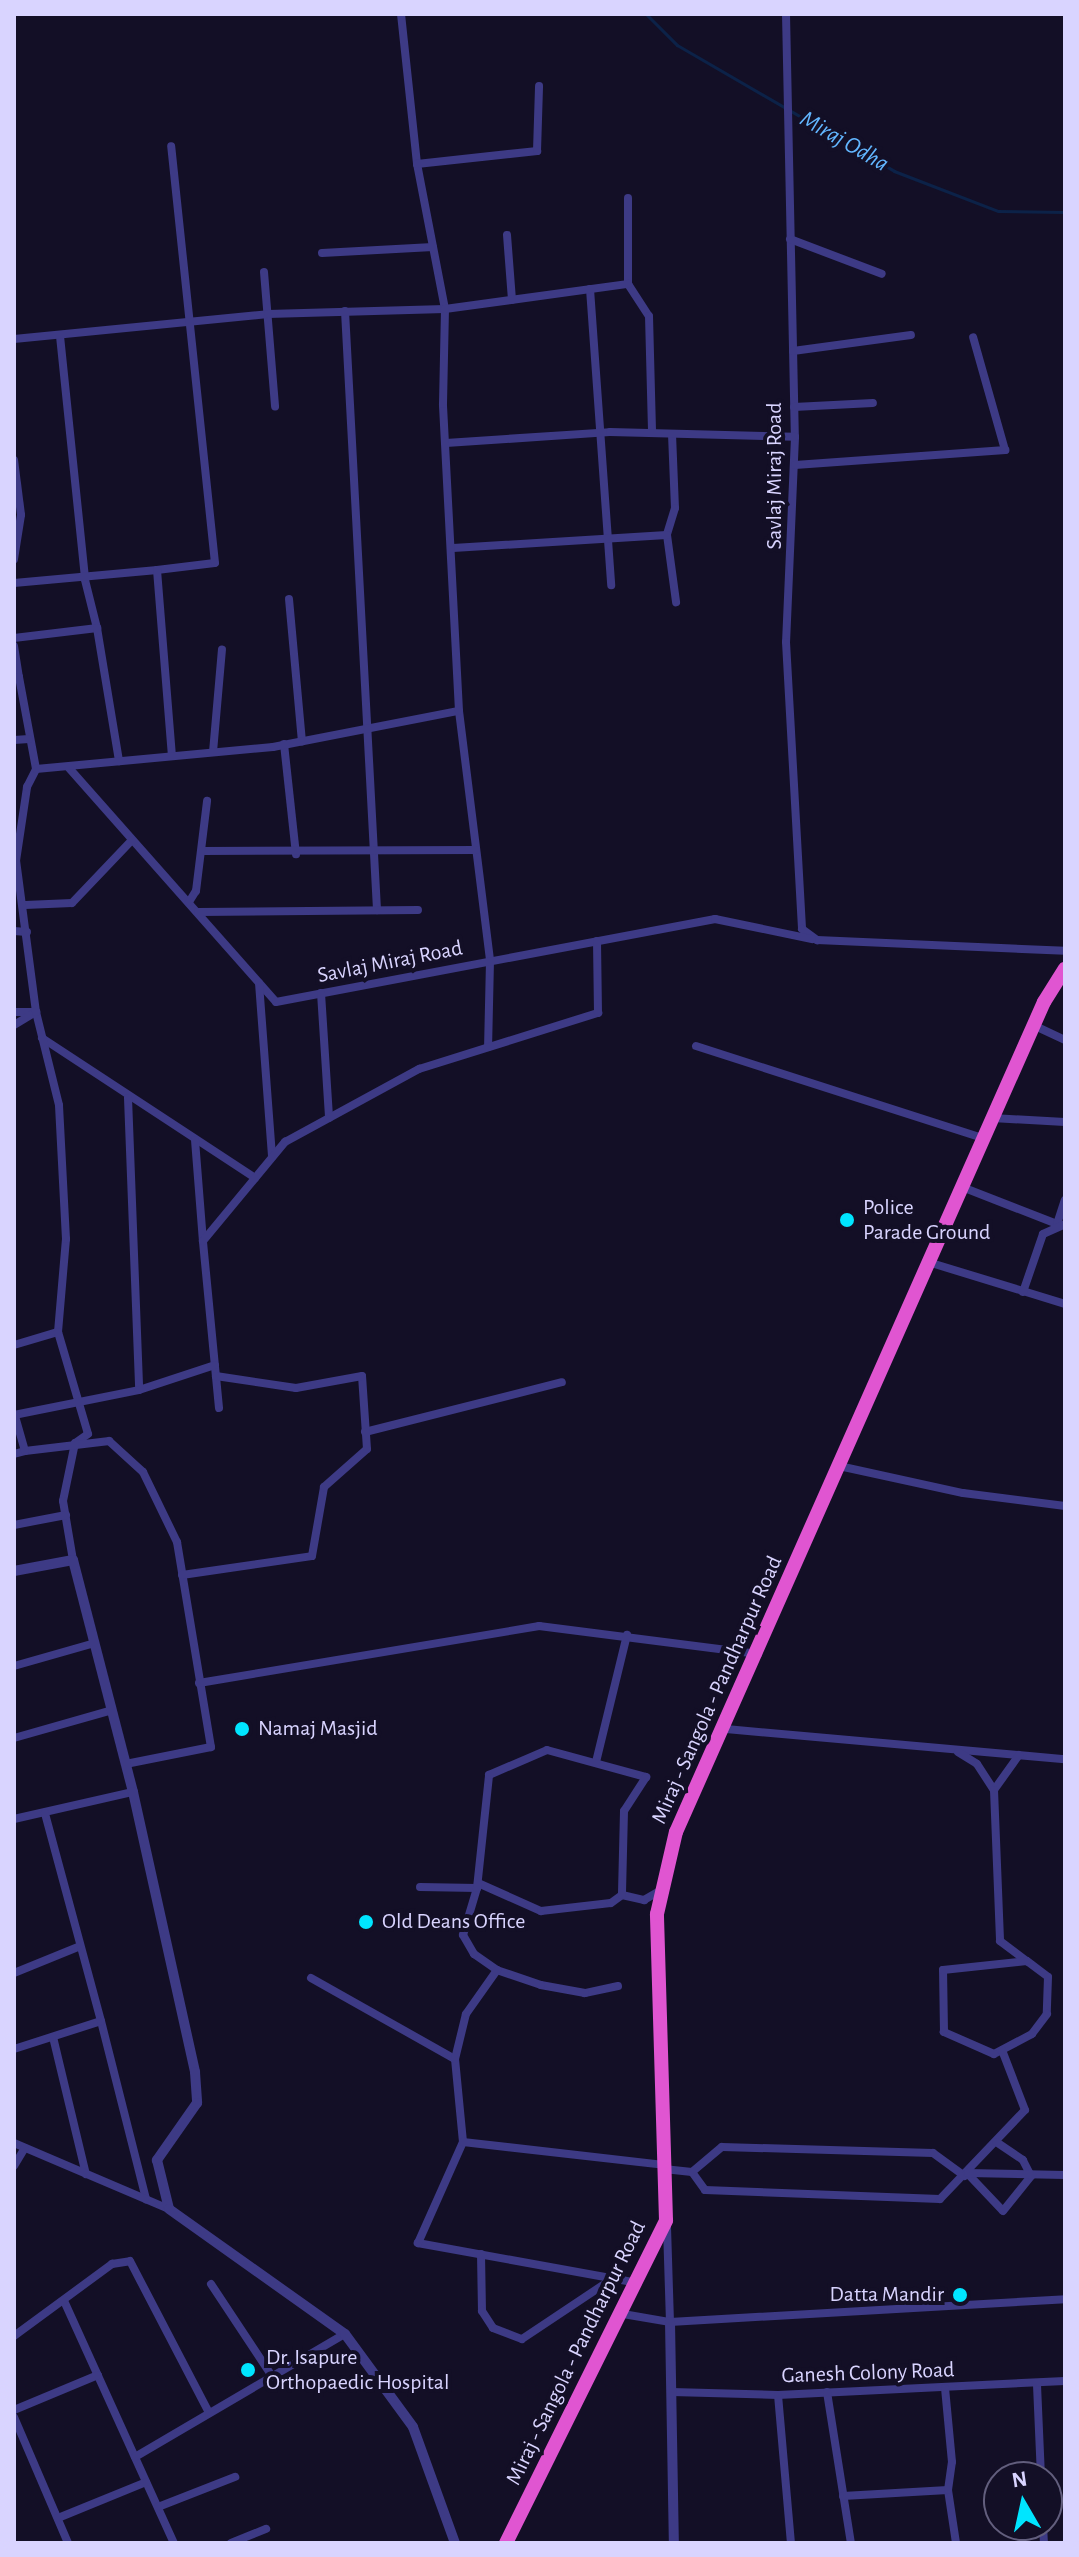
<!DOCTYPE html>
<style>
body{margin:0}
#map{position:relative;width:1079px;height:2557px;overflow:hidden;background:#130f26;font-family:"Alegreya Sans",sans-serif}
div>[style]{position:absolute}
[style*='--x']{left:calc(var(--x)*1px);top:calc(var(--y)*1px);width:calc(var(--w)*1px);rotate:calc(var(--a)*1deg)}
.stream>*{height:3px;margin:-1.5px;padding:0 1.5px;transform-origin:1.5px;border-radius:1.5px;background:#0c2248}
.minor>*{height:8px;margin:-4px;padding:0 4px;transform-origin:4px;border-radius:4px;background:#3d3a85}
.tertiary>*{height:10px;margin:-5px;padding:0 5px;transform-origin:5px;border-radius:5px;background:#3d3a85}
.trunk>*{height:14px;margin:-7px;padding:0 7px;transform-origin:7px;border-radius:7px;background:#e055d1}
.dots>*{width:22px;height:22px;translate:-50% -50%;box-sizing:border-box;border:4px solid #130f26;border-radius:50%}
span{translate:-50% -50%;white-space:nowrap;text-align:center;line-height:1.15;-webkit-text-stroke:8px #130f26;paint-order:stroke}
.street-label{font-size:22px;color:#d9d4ff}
.poi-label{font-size:22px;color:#d9d4ff}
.left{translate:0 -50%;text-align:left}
.right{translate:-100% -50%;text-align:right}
.water-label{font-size:24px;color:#62b6ff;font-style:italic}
.frame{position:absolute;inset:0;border:16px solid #d9d4ff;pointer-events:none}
.north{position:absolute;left:983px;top:2461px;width:80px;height:80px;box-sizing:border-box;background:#130f26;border:2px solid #625e7d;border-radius:50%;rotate:351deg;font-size:22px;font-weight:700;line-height:32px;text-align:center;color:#d9d4ff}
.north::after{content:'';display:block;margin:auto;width:28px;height:36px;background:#00e5ff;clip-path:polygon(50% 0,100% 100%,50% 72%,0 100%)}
</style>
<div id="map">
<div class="stream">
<div style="--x:646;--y:14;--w:44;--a:45"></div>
<div style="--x:677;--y:45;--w:251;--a:30.1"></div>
<div style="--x:894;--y:171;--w:111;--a:21"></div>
<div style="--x:998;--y:211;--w:67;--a:0.9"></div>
</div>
<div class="minor">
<div style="--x:401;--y:14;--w:151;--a:83.9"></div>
<div style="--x:786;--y:14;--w:423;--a:88.8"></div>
<div style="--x:795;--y:437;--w:205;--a:92.5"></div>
<div style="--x:786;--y:642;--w:287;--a:86.8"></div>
<div style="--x:802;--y:929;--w:19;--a:36"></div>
<div style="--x:817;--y:940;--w:248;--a:2.5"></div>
<div style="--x:628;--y:198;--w:86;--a:90"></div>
<div style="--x:628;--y:284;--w:38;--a:57"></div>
<div style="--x:649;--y:316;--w:117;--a:88.5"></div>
<div style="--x:507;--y:235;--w:65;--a:85.6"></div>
<div style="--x:790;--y:239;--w:98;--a:20.8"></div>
<div style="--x:322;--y:253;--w:111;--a:-3.1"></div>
<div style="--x:264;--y:272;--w:135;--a:85.3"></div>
<div style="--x:590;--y:289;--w:297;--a:85.9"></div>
<div style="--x:345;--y:311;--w:600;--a:86.94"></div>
<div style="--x:60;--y:336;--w:245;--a:84.1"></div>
<div style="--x:85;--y:580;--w:49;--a:76"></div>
<div style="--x:14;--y:339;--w:255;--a:-5.6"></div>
<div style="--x:268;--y:314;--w:177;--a:-1.6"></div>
<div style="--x:445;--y:309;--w:148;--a:-100.9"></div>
<div style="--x:417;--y:164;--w:121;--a:-6.2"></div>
<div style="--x:537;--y:151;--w:65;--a:-88.2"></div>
<div style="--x:793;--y:351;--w:119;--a:-7.7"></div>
<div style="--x:794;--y:407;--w:79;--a:-2.9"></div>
<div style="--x:672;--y:434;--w:74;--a:87.7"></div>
<div style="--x:675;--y:508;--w:28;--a:107"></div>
<div style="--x:667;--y:535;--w:68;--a:82.3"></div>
<div style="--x:446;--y:443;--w:164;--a:-3.8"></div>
<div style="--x:610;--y:432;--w:185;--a:1.5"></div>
<div style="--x:14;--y:460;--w:55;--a:82.7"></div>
<div style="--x:21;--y:515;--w:45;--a:99"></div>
<div style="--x:795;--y:465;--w:211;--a:-4.1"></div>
<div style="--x:1005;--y:450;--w:117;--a:-105.8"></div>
<div style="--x:453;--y:548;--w:214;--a:-3.5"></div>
<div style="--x:157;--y:570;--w:58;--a:-6.9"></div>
<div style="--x:215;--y:563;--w:419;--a:-96"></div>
<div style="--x:14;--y:583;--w:144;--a:-5.2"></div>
<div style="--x:157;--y:570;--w:186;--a:85.4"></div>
<div style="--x:289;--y:599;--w:143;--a:84.8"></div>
<div style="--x:14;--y:638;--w:84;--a:-6.9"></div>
<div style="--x:97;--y:628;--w:135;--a:80.6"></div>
<div style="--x:14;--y:646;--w:31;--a:81"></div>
<div style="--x:14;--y:678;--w:5;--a:-11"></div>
<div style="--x:19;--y:677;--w:94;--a:79.5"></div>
<div style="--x:459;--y:711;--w:252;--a:82.9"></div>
<div style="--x:490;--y:961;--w:86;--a:91.3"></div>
<div style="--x:14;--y:740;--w:15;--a:-4"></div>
<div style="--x:284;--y:744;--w:111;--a:83.8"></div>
<div style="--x:213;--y:752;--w:103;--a:-85"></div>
<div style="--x:69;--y:768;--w:312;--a:48.5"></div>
<div style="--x:276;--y:1002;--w:447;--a:-10.7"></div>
<div style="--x:715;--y:919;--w:99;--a:11.7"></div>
<div style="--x:202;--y:851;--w:274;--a:-0.2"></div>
<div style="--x:189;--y:902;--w:13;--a:-58"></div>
<div style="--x:196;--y:891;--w:91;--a:-83"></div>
<div style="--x:25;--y:905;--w:47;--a:-2.4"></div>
<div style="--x:72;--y:903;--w:86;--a:-46.4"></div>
<div style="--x:198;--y:912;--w:220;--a:-0.5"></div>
<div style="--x:14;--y:931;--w:13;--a:4"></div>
<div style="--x:259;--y:983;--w:174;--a:85.7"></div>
<div style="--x:321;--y:993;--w:125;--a:86.3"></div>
<div style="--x:14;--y:1012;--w:21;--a:0"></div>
<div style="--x:14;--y:1025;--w:26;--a:-31"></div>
<div style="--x:1033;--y:1025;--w:35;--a:25"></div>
<div style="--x:42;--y:1038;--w:255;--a:33.3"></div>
<div style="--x:696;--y:1046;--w:301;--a:17.8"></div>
<div style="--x:128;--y:1098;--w:292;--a:87.8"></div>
<div style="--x:992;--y:1118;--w:73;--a:3.1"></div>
<div style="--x:195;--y:1140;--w:101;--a:85.5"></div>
<div style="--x:962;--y:1187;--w:102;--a:21.3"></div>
<div style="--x:1057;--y:1224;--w:25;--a:-72"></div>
<div style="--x:928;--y:1262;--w:143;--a:17"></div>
<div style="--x:1023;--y:1292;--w:61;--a:-71"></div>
<div style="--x:1043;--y:1234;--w:24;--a:-24"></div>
<div style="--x:58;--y:1332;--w:93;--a:-85.1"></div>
<div style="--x:66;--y:1239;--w:134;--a:-93"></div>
<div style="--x:59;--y:1105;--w:96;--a:-103.9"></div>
<div style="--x:36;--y:1012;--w:152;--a:-97.5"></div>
<div style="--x:16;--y:861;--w:75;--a:-81.5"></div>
<div style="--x:27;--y:787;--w:20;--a:-63"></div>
<div style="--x:36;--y:769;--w:238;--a:-5.3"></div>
<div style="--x:273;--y:747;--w:189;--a:-11"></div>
<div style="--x:459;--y:711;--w:307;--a:-93"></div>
<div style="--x:443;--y:404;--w:95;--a:-88.8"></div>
<div style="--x:445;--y:309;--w:185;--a:-7.8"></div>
<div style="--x:14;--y:1345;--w:46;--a:-16.5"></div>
<div style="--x:58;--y:1332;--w:106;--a:73.6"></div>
<div style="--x:88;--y:1434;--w:16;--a:145"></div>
<div style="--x:75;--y:1443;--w:59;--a:101.7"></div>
<div style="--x:63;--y:1501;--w:60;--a:80.4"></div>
<div style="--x:219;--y:1408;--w:168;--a:-95.5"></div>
<div style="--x:203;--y:1241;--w:129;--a:-50.4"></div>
<div style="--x:285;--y:1142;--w:153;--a:-28.6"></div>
<div style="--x:419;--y:1069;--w:188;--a:-17.4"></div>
<div style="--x:598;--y:1013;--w:72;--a:-90.8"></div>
<div style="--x:14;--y:1415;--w:127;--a:-11.3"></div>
<div style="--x:139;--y:1390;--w:80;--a:-18.2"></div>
<div style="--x:365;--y:1432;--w:203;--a:-14.2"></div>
<div style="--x:25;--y:1451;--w:85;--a:-6.8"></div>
<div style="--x:109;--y:1441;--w:46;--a:42.4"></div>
<div style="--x:143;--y:1472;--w:78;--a:64.1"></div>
<div style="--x:177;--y:1542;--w:208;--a:80.6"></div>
<div style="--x:211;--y:1747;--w:87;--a:168.7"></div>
<div style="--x:14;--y:1454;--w:11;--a:-15"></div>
<div style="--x:25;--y:1451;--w:37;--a:-106"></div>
<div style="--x:839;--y:1466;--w:127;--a:12.3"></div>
<div style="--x:963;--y:1493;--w:103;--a:7.3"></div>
<div style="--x:14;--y:1525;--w:53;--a:-10.9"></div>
<div style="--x:182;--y:1575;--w:131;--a:-8.3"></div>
<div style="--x:312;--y:1556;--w:70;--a:-80.1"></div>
<div style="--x:324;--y:1487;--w:57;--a:-41.5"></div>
<div style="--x:367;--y:1449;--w:73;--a:-93.9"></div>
<div style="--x:362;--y:1376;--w:67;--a:169.7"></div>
<div style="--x:296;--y:1388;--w:81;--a:-171.5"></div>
<div style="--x:14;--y:1666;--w:84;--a:-15.9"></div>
<div style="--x:199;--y:1683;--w:345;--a:-9.5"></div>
<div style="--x:539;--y:1626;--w:221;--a:7.3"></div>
<div style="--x:726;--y:1729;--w:340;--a:5.1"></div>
<div style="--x:14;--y:1738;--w:102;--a:-15.9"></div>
<div style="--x:958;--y:1752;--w:22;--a:32"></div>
<div style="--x:977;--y:1764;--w:31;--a:57"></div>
<div style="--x:994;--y:1790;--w:43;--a:-54.5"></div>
<div style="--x:596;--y:1762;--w:131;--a:-76.3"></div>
<div style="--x:994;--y:1790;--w:151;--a:87.7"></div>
<div style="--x:1000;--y:1941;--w:34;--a:37"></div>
<div style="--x:1027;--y:1961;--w:26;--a:37"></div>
<div style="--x:1048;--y:1977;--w:37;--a:92"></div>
<div style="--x:1047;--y:2014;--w:25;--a:127"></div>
<div style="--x:1032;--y:2034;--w:43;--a:152.2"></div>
<div style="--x:994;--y:2054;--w:55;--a:-156.3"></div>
<div style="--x:944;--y:2032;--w:62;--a:-90.9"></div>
<div style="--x:943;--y:1970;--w:84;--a:-6.1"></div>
<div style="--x:14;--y:1819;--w:122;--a:-12.8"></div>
<div style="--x:478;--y:1883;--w:69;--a:24"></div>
<div style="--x:541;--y:1911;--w:70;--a:-6.5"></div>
<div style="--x:611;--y:1903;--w:14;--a:-36"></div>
<div style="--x:622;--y:1895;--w:23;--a:13"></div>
<div style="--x:644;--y:1900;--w:22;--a:-30"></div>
<div style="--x:420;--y:1887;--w:57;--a:1"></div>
<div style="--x:14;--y:1973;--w:69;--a:-22.1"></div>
<div style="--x:311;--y:1978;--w:165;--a:29.4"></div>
<div style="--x:618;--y:1986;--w:34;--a:168"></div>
<div style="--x:585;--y:1993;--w:45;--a:-169.7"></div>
<div style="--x:541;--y:1985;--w:46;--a:-161.2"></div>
<div style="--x:497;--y:1970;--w:28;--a:-145"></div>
<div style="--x:474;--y:1954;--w:22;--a:-120"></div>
<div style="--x:463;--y:1935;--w:49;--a:-73.4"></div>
<div style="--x:477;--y:1888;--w:114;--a:-83.9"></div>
<div style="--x:489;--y:1775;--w:63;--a:-23.3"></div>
<div style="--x:547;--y:1750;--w:103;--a:15.3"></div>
<div style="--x:646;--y:1777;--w:40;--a:122.9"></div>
<div style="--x:624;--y:1811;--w:84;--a:91.4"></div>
<div style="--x:101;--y:2021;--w:184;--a:75.8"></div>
<div style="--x:53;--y:2037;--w:141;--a:76.5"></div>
<div style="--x:14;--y:2049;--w:91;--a:-17.8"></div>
<div style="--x:101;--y:2021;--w:215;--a:-105.1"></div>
<div style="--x:463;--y:2142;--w:83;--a:-95.5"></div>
<div style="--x:455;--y:2059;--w:46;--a:-76.3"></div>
<div style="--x:466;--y:2014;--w:54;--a:-54.8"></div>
<div style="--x:14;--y:2143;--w:168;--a:23.1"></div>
<div style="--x:14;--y:2166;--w:21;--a:-59"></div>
<div style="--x:664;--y:2169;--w:28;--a:6"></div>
<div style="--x:692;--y:2172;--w:22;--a:54"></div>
<div style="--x:705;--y:2190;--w:235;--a:2.2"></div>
<div style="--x:940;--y:2199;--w:123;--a:-46.3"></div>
<div style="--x:1025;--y:2110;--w:64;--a:-111"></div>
<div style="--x:692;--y:2172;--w:39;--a:-40"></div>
<div style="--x:722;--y:2147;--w:211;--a:1.6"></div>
<div style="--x:933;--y:2153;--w:39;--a:36"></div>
<div style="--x:967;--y:2173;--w:52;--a:46.5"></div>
<div style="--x:1003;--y:2211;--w:45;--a:-51.3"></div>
<div style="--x:1031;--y:2176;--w:18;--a:-117"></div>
<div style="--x:1023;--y:2160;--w:32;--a:-146"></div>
<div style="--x:968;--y:2173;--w:97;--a:1.2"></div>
<div style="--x:667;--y:2227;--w:95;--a:88.2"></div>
<div style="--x:481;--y:2254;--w:57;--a:89"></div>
<div style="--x:482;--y:2311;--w:20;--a:57"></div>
<div style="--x:493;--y:2328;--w:31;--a:21"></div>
<div style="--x:522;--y:2339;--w:108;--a:-33.7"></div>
<div style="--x:638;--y:2283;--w:224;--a:-169.7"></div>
<div style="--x:418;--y:2243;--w:111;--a:-66"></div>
<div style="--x:463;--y:2142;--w:202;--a:6.5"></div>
<div style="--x:211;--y:2284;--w:110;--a:56.5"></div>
<div style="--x:65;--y:2303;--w:264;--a:65.6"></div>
<div style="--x:623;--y:2314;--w:48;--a:9.7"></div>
<div style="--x:670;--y:2322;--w:396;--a:-3.3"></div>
<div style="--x:14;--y:2336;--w:122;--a:-36.3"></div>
<div style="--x:112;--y:2264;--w:18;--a:-9"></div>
<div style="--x:130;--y:2261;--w:171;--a:62.5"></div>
<div style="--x:1037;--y:2385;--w:92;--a:87.5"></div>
<div style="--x:672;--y:2392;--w:106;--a:1.6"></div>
<div style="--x:778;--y:2395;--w:287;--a:-2.8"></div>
<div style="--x:827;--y:2392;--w:153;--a:81"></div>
<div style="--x:778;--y:2395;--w:149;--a:85"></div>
<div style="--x:14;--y:2410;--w:91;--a:-22.6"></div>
<div style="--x:14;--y:2417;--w:137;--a:66.8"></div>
<div style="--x:135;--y:2457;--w:243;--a:-30.4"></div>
<div style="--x:948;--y:2490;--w:54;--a:81.4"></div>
<div style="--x:843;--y:2496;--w:105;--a:-3.3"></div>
<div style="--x:948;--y:2490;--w:28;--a:-82"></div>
<div style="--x:952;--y:2462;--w:74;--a:-95.4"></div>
<div style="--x:158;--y:2507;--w:83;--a:-21.3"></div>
<div style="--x:58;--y:2518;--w:95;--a:-22.2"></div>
<div style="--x:1043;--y:2525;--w:18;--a:87"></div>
<div style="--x:231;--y:2543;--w:38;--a:-22"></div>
</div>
<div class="tertiary">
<div style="--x:14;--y:1571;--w:60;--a:-10.6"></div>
<div style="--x:73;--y:1560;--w:240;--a:75.5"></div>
<div style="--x:133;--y:1792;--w:287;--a:77.5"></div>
<div style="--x:195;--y:2072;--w:31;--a:86"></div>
<div style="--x:197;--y:2103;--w:70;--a:125.1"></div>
<div style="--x:157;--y:2160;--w:50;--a:76.2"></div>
<div style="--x:169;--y:2209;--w:216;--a:35.4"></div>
<div style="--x:345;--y:2334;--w:115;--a:53.8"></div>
<div style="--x:413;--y:2427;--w:123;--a:70.1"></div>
<div style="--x:670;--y:2322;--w:221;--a:89"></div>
</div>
<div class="trunk">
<div style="--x:506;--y:2543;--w:360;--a:-63.6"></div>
<div style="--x:666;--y:2220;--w:306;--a:-91.7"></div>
<div style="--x:657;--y:1914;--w:84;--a:-77"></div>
<div style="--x:676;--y:1832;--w:908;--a:-66.09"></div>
<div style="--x:1044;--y:1002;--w:39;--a:-58"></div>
</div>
<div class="dots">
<div style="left:847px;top:1220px;background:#00e5ff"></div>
<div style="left:242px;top:1729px;background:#00e5ff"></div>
<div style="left:366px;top:1922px;background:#00e5ff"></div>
<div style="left:960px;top:2295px;background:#00e5ff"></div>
<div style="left:248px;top:2370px;background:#00e5ff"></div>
</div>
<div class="street-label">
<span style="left:775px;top:476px;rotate:-90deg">Savlaj Miraj Road</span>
<span style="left:390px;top:962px;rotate:-11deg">Savlaj Miraj Road</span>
<span style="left:717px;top:1690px;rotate:-66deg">Miraj - Sangola - Pandharpur Road</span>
<span style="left:576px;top:2353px;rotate:-64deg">Miraj - Sangola - Pandharpur Road</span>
<span style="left:868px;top:2373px;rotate:-2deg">Ganesh Colony Road</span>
</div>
<div class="poi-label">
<span class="left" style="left:863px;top:1220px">Police<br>Parade Ground</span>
<span class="left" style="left:258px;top:1729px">Namaj Masjid</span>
<span class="left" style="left:382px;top:1922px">Old Deans Office</span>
<span class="right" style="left:944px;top:2295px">Datta Mandir</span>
<span class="left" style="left:266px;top:2370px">Dr. Isapure<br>Orthopaedic Hospital</span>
</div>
<div class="water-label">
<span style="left:844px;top:142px;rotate:30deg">Miraj Odha</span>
</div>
<div class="frame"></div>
<div class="north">N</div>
</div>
